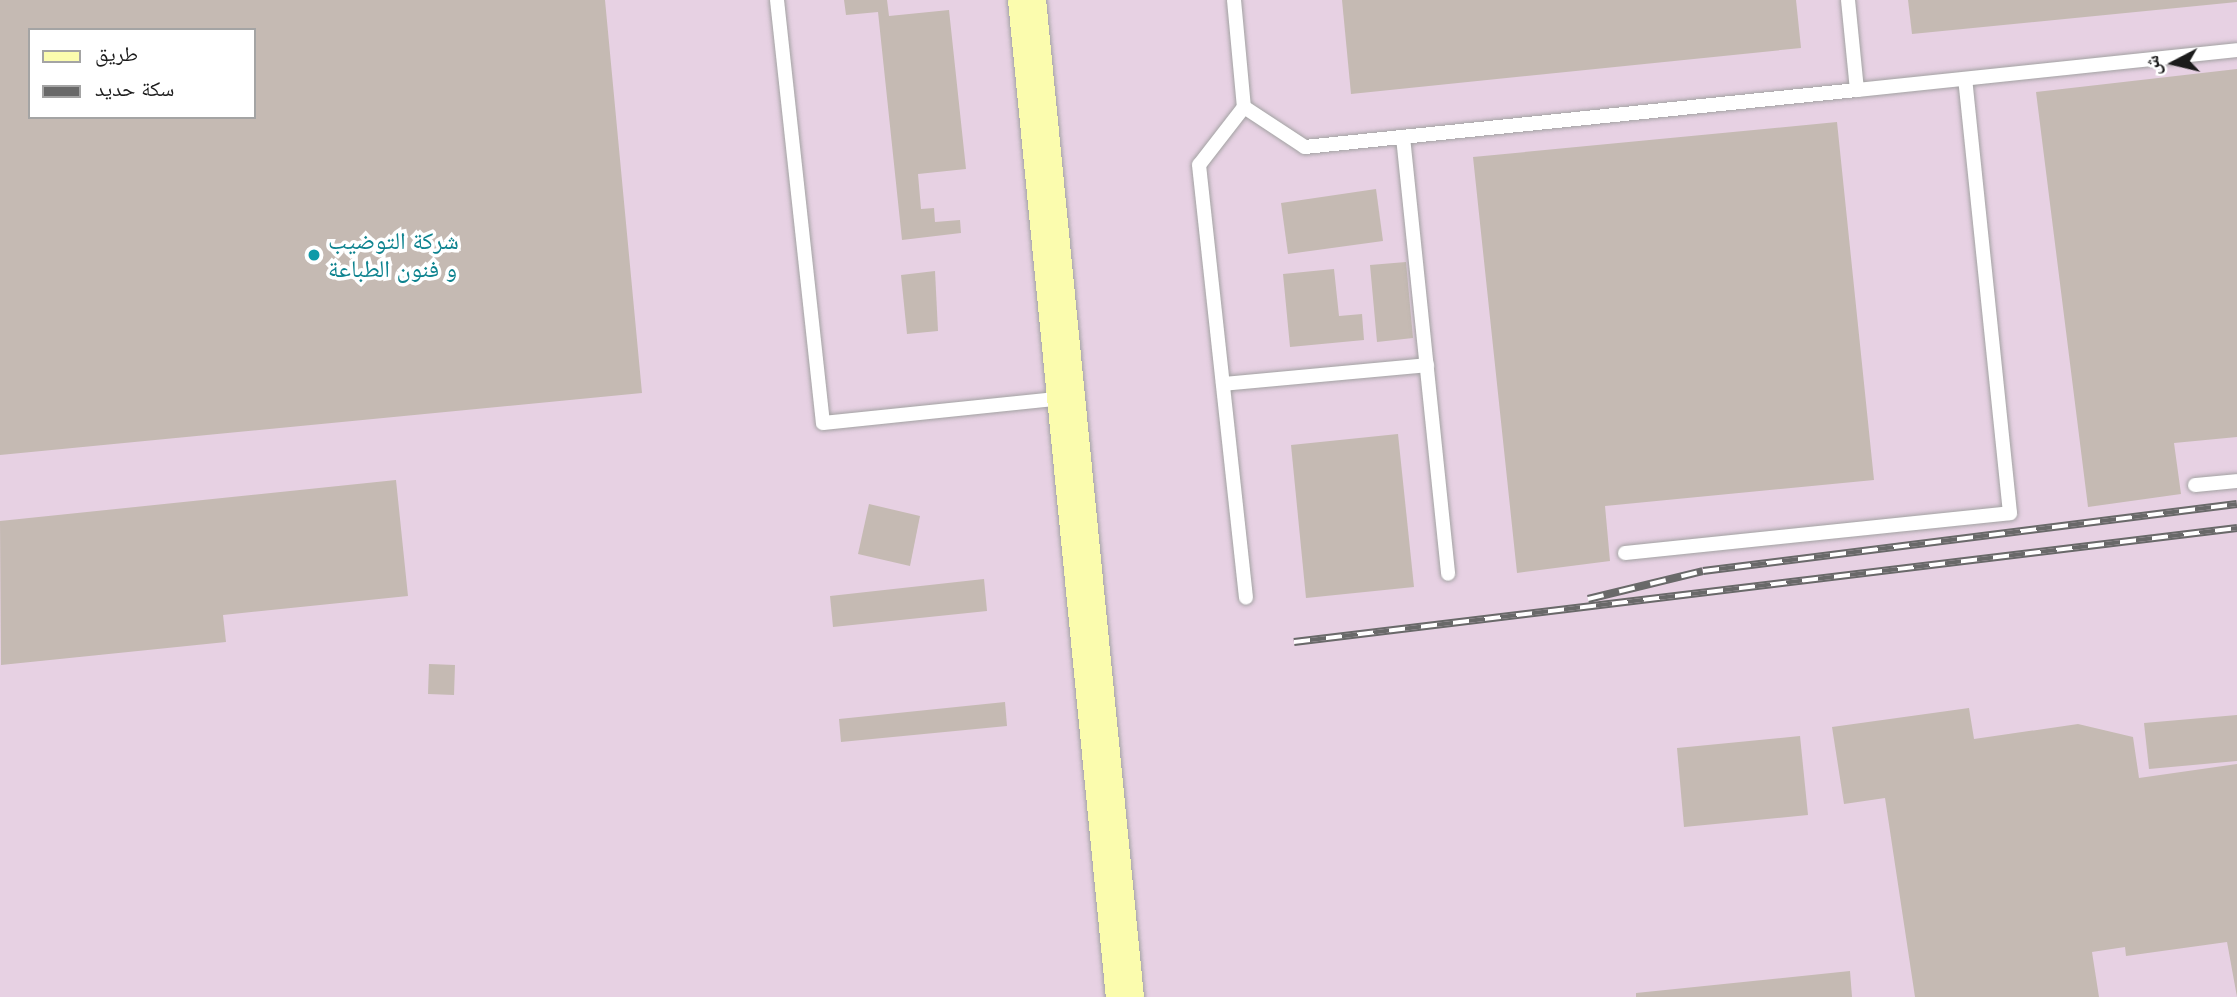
<!DOCTYPE html>
<meta charset="utf-8">
<style>
body{margin:0}
#map{position:relative;width:2237px;height:997px;overflow:hidden;background:#ede8df;font-family:Arial,"Noto Naskh Arabic",sans-serif}
div>[style]{position:absolute}
[style*='--x']{left:calc(var(--x)*1px);top:calc(var(--y)*1px);width:calc(var(--w)*1px);rotate:calc(var(--a)*1deg)}
.industrial>*{inset:0;background:#e7d1e3}
.building>*{inset:0;background:#c5bab3}
.roads{filter:drop-shadow(0 0 2px #a2a2a2) drop-shadow(0 0 2px #a2a2a2)}
.lane>*{height:14px;margin:-7px;padding:0 7px;transform-origin:7px;border-radius:7px;background:#fff}
.secondary>*{height:38px;margin:-19px;padding:0 19px;transform-origin:19px;border-radius:19px;background:#fbfcae}
.rail>*{height:8px;margin-top:-4px;transform-origin:0;background:repeating-linear-gradient(90deg,#fff 0 16px,#696969 0 32px);box-sizing:border-box;border-block:2px solid #696969}
.dots>*{width:19px;height:19px;translate:-50% -50%;box-sizing:border-box;border:4px solid #fff;border-radius:50%}
span{translate:-50% -50%;white-space:nowrap;text-align:center;line-height:1.15;-webkit-text-stroke:7px #fff;paint-order:stroke}
.culture-label{font-size:24px;color:#0d838f}
.left{translate:0 -50%;text-align:left}
.legend{position:absolute;left:28px;top:28px;width:228px;height:91px;box-sizing:border-box;background:#fff;border:2px solid #a4a4a4;margin:0;padding:9px 12px;list-style:none;font-size:21px;color:#1b1b1b}
.legend li{display:flex;align-items:center;gap:14px;height:35px}
.legend b{width:35px;border:2px solid #a4a4a4}
.north{position:absolute;left:2139px;top:28px;width:70px;height:70px;-webkit-text-stroke:5px #fff;paint-order:stroke;rotate:263deg;font-size:19px;font-weight:700;line-height:28px;text-align:center;color:#1b1b1b}
.north::after{content:'';display:block;margin:auto;width:24px;height:32px;background:#1b1b1b;clip-path:polygon(50% 0,100% 100%,50% 72%,0 100%)}
</style>
<div id="map">
<div class="industrial">
<div style="clip-path:polygon(evenodd,0 0,2237px 0,2237px 997px,0 997px,0 0,30px 30px,254px 30px,254px 117px,30px 117px,30px 30px)"></div>
</div>
<div class="building">
<div style="clip-path:polygon(evenodd,0 0,605px 0,642px 393px,0 455px,0 0,30px 30px,254px 30px,254px 117px,30px 117px,30px 30px)"></div>
<div style="clip-path:polygon(844px 0,887px 0,889px 16px,949px 10px,966px 169px,918px 174px,921px 209px,934px 208px,935px 222px,960px 220px,961px 233px,902px 240px,878px 12px,846px 15px)"></div>
<div style="clip-path:polygon(1342px 0,1796px 0,1801px 48px,1351px 94px)"></div>
<div style="clip-path:polygon(1908px 0,2237px 0,2237px 2px,1912px 34px)"></div>
<div style="clip-path:polygon(2237px 69px,2237px 437px,2174px 443px,2181px 494px,2088px 507px,2036px 92px)"></div>
<div style="clip-path:polygon(1837px 122px,1874px 480px,1605px 506px,1610px 561px,1517px 573px,1473px 157px)"></div>
<div style="clip-path:polygon(1376px 189px,1383px 241px,1288px 254px,1281px 203px)"></div>
<div style="clip-path:polygon(1406px 262px,1413px 338px,1377px 342px,1370px 265px)"></div>
<div style="clip-path:polygon(1334px 269px,1339px 316px,1362px 314px,1364px 340px,1290px 347px,1283px 274px)"></div>
<div style="clip-path:polygon(935px 271px,938px 331px,907px 334px,901px 275px)"></div>
<div style="clip-path:polygon(1398px 434px,1414px 587px,1306px 598px,1291px 445px)"></div>
<div style="clip-path:polygon(396px 480px,408px 596px,223px 615px,226px 642px,1px 665px,0 521px)"></div>
<div style="clip-path:polygon(869px 504px,920px 516px,910px 566px,858px 554px)"></div>
<div style="clip-path:polygon(984px 579px,987px 611px,833px 627px,830px 596px)"></div>
<div style="clip-path:polygon(429px 664px,455px 665px,454px 695px,428px 694px)"></div>
<div style="clip-path:polygon(1005px 702px,1007px 726px,841px 742px,839px 719px)"></div>
<div style="clip-path:polygon(1969px 708px,1974px 739px,2078px 724px,2133px 737px,2139px 778px,2237px 764px,2237px 997px,2227px 942px,2126px 956px,2125px 947px,2092px 952px,2099px 997px,1915px 997px,1885px 798px,1844px 804px,1832px 727px)"></div>
<div style="clip-path:polygon(2237px 715px,2237px 761px,2149px 769px,2144px 723px)"></div>
<div style="clip-path:polygon(1800px 736px,1808px 815px,1684px 827px,1677px 748px)"></div>
<div style="clip-path:polygon(1850px 971px,1852px 997px,1636px 997px,1636px 993px)"></div>
</div>
<div class="roads">
<div class="lane">
<div style="--x:777;--y:0;--w:425;--a:83.8"></div>
<div style="--x:823;--y:423;--w:242;--a:-5.9"></div>
<div style="--x:1234;--y:0;--w:107;--a:84.7"></div>
<div style="--x:1244;--y:107;--w:73;--a:33.3"></div>
<div style="--x:1305;--y:147;--w:555;--a:-5.9"></div>
<div style="--x:1848;--y:0;--w:90;--a:84.3"></div>
<div style="--x:1857;--y:90;--w:382;--a:-6"></div>
<div style="--x:1244;--y:107;--w:73;--a:127.8"></div>
<div style="--x:1199;--y:165;--w:435;--a:83.8"></div>
<div style="--x:1403;--y:137;--w:439;--a:84.1"></div>
<div style="--x:1223;--y:384;--w:205;--a:-5.3"></div>
<div style="--x:2195;--y:485;--w:42;--a:-5.4"></div>
<div style="--x:1625;--y:553;--w:387;--a:-5.9"></div>
<div style="--x:2010;--y:513;--w:436;--a:-95.9"></div>
</div>
<div class="secondary">
<div style="--x:1027;--y:0;--w:1002;--a:84.39"></div>
</div>
</div>
<div class="rail">
<div style="--x:1588;--y:599;--w:118;--a:-13.7"></div>
<div style="--x:1703;--y:571;--w:538;--a:-7.15"></div>
<div style="--x:1294;--y:642;--w:950;--a:-6.89"></div>
</div>
<div class="dots">
<div style="left:314px;top:255px;background:#0f9aa8"></div>
</div>
<div class="culture-label">
<span class="left" style="left:328px;top:255px">شركة التوضيب<br>و فنون الطباعة</span>
</div>
<ul class="legend">
<li><b style="height:9px;background:#fbfcae"></b>طريق</li>
<li><b style="height:9px;background:#696969"></b>سكة حديد</li>
</ul>
<div class="north">ش</div>
</div>
